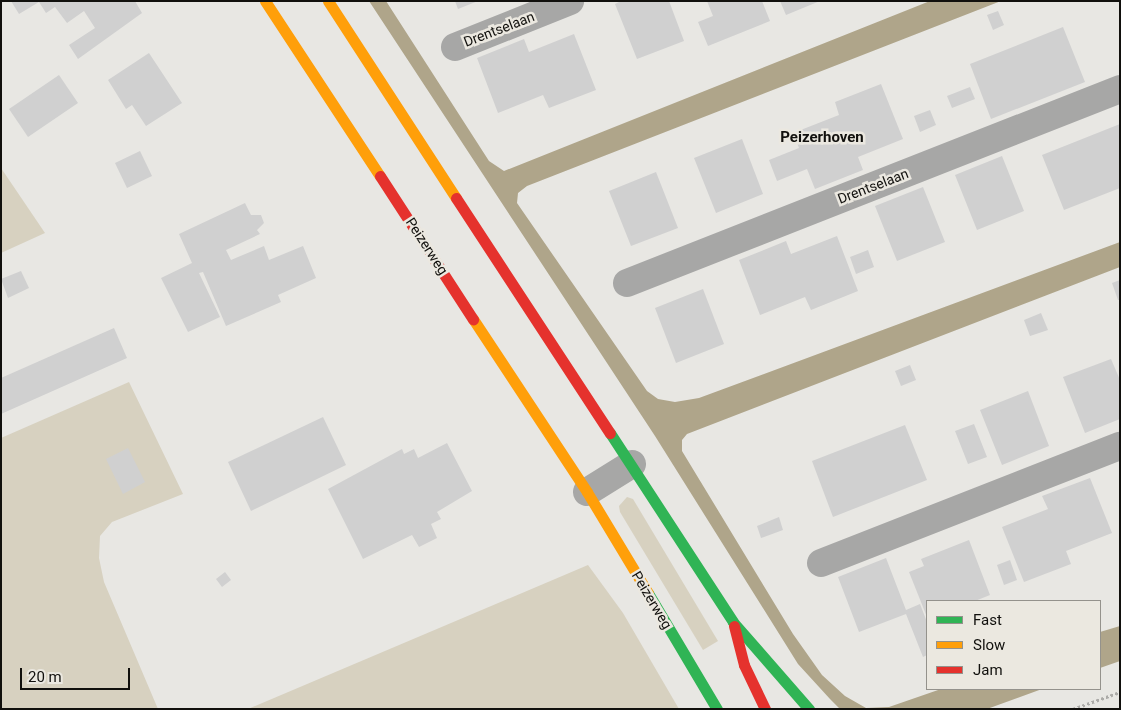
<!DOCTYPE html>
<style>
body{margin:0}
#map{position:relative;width:1121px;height:710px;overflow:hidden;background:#e8e7e3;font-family:Roboto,sans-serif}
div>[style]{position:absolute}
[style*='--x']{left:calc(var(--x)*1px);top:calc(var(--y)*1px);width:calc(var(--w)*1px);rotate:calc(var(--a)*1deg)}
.green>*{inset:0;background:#d7d1c0}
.water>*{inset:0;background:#afa58a}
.building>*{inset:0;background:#d0d0d0}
.path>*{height:3px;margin-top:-1.5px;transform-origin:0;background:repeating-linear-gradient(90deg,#acaba8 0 2.5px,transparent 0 5px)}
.street>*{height:28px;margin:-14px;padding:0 14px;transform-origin:14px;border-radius:14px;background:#a7a7a6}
.fast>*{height:11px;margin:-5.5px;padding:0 5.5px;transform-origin:5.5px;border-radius:5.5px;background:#30b455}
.slow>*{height:11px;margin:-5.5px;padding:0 5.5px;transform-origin:5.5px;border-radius:5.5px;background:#ff9f0a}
.jam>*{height:11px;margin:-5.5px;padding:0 5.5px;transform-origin:5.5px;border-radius:5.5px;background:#e5322d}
span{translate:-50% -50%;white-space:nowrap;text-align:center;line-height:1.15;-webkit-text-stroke:5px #ebe8e0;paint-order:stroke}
.street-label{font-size:14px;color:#11100d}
.neighbourhood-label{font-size:15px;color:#11100d;font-weight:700}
.frame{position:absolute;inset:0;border:2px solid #11100d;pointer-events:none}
.legend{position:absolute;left:926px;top:600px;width:175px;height:90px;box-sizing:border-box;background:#ebe8e0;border:1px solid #94928c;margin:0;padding:6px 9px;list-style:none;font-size:15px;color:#11100d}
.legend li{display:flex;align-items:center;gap:10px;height:25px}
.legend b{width:25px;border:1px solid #94928c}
.scale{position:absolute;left:20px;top:668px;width:110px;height:22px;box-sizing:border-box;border:2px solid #11100d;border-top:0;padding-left:6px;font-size:15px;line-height:18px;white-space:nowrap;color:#11100d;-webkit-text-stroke:4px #ebe8e0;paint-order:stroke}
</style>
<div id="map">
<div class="green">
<div style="clip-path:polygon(1px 168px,45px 233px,1px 253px)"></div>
<div style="clip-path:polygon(129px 382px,183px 494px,112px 522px,100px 536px,99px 558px,104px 582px,158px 709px,1px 709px,1px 438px)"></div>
<div style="clip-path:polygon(627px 497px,633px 499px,718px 641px,703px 650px,620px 512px,619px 506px)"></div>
<div style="clip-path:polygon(588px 565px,623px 613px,679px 709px,248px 709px)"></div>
</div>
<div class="water">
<div style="clip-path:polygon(369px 1px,386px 1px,489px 161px,504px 171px,930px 1px,1001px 1px,527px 186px,518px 193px,517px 203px,647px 391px,658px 399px,675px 402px,699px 398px,1120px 242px,1120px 267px,687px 434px,682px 440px,682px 451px,793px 634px,822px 675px,845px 696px,866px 708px,889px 707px,941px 689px,1042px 689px,987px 709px,840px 709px,830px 699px,798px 664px,655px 436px)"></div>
<div style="clip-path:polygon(1120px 626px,1120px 661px,1100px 668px,1100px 632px)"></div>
</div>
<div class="building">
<div style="clip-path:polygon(11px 1px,135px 1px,142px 13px,78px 59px,69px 45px,95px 28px,84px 11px,67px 23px,55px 7px,46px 13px,39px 2px,19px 14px)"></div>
<div style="clip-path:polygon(455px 1px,478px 1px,458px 9px)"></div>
<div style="clip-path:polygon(621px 1px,669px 1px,684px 41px,637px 59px,615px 4px)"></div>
<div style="clip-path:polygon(707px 1px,762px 1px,770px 21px,708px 46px,698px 22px,713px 16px)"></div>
<div style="clip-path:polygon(780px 1px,820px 1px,786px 15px)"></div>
<div style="clip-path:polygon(998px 11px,1004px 25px,993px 30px,987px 15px)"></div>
<div style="clip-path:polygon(1063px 27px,1085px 82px,991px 119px,970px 64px)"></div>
<div style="clip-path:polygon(574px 34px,596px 90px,549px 108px,543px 95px,498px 113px,477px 58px,524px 39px,529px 52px)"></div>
<div style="clip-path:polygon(149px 53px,182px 103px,146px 126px,132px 105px,126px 109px,108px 80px)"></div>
<div style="clip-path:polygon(59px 75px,78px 103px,28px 137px,9px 109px)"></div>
<div style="clip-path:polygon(881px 84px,903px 139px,858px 157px,863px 170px,815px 189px,807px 169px,777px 181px,769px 160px,799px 148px,793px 133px,839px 115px,835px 102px)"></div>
<div style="clip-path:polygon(970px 87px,975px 99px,952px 108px,947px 96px)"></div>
<div style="clip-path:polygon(930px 110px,936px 125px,920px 132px,914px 116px)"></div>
<div style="clip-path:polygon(1120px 124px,1120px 188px,1064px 210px,1042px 155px)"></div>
<div style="clip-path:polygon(742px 139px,763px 194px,716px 213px,694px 158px)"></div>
<div style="clip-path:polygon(140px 151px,152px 176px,127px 188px,115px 163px)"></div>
<div style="clip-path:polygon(1002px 156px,1024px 211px,977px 230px,955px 175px)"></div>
<div style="clip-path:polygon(656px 172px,678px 228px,631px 246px,609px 191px)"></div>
<div style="clip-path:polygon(923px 187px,945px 242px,897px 261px,875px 206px)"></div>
<div style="clip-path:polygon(245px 203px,251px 215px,261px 215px,264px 223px,257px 230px,260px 234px,226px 250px,231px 260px,264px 246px,269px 260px,303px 246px,316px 278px,278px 295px,281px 302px,226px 326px,203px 272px,199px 273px,220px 317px,188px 332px,161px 278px,192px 263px,179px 234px)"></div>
<div style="clip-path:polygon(837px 236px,858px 291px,811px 310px,805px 297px,760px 315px,739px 260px,786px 241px,791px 254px)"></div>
<div style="clip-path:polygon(868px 250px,874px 267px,856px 274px,850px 257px)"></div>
<div style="clip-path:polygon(21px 271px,29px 288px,8px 298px,1px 279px)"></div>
<div style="clip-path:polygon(1120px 280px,1120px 300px,1118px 300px,1112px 283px)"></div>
<div style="clip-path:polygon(703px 289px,724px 344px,676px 363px,655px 308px)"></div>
<div style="clip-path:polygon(1041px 313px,1048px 330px,1030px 336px,1024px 320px)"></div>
<div style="clip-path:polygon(114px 328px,127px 358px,1px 414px,1px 378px)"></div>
<div style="clip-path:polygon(1111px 359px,1120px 380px,1120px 419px,1085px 433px,1063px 377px)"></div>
<div style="clip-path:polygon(910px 365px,916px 380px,901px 386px,895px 371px)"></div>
<div style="clip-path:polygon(1028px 391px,1049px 446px,1002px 465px,980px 410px)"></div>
<div style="clip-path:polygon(323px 417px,346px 465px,251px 511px,228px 462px)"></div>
<div style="clip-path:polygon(974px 424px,987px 457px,968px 464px,955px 431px)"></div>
<div style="clip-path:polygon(905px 425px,927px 480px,833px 517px,812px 461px)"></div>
<div style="clip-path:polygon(447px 443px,472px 491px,437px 512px,441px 519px,431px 524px,437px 538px,419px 547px,412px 535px,363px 559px,328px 489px,402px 449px,404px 454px,414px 449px,418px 458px)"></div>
<div style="clip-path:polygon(128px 448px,145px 482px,123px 494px,106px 459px)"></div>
<div style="clip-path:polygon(1090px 478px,1112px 533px,1066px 551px,1071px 564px,1024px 582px,1002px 527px,1048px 509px,1042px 496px)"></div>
<div style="clip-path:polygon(779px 517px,783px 530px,761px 538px,757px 526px)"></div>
<div style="clip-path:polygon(969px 540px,990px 595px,975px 601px,927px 601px,927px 617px,909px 572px,924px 566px,921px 559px)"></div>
<div style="clip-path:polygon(886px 558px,906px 610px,920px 604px,927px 622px,927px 655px,923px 657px,906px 614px,859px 632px,838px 577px)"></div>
<div style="clip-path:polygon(1010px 560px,1017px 580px,1004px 585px,997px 565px)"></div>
<div style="clip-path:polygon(225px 572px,231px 580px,222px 587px,216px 579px)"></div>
</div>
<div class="path">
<div style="--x:1073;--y:709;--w:50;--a:-19.9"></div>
</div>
<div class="street">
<div style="--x:455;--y:47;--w:124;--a:-21.8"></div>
<div style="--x:627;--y:283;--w:530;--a:-21.48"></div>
<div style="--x:587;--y:492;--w:53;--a:-31.9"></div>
<div style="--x:821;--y:563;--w:321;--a:-21.4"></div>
</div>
<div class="fast">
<div style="--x:610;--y:433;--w:225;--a:56.9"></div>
<div style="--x:733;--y:622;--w:116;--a:48.9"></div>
<div style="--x:648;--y:593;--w:135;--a:59.3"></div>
</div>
<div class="slow">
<div style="--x:265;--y:1;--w:209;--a:56.7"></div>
<div style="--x:328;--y:1;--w:235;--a:57"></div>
<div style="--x:473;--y:319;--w:207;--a:56.6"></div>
<div style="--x:587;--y:492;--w:118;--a:58.9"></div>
</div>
<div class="jam">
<div style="--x:380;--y:176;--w:171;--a:57"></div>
<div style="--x:456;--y:198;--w:281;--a:56.8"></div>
<div style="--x:734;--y:626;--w:40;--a:75.6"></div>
<div style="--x:744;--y:665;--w:49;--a:64.5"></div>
</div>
<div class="street-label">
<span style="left:499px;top:29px;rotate:-21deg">Drentselaan</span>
<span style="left:873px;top:186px;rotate:-21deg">Drentselaan</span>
<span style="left:427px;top:246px;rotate:57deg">Peizerweg</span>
<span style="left:652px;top:600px;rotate:59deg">Peizerweg</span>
</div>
<div class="neighbourhood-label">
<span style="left:822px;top:138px">Peizerhoven</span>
</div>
<div class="frame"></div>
<ul class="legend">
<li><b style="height:6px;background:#30b455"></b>Fast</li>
<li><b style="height:6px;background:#ff9f0a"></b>Slow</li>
<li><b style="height:6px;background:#e5322d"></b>Jam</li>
</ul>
<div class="scale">20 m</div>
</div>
